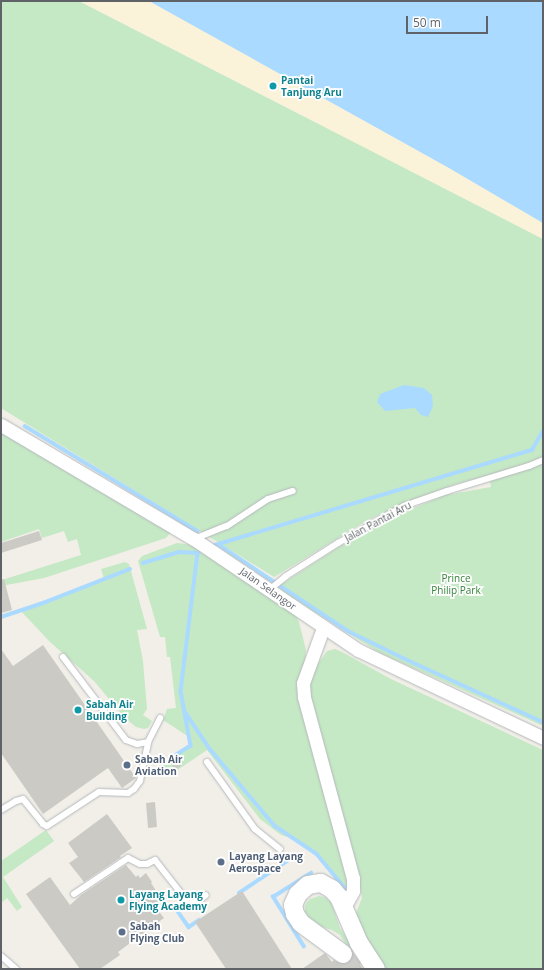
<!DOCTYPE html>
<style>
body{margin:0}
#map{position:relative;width:544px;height:970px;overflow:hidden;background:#f1efe8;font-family:"Open Sans",sans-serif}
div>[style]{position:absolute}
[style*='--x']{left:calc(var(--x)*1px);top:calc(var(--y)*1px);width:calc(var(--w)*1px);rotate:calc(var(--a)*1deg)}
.green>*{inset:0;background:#c5e8c5}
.sand>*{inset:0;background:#fbf3d9}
.water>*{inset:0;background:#aadaff}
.stream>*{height:3.5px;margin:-1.75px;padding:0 1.75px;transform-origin:1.75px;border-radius:1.75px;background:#aadaff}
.building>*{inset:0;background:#cccac5}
.secondary-tunnel>*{height:18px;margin-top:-9px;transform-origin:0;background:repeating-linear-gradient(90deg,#ccccc8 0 18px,transparent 0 27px)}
.roads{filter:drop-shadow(0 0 1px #b5b8bc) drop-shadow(0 0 1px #b5b8bc)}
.service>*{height:6px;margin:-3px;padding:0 3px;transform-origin:3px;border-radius:3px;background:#fff}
.minor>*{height:13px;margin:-6.5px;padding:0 6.5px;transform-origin:6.5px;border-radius:6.5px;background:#fff}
.secondary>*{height:18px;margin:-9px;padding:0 9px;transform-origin:9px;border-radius:9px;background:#fff}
.dots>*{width:11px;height:11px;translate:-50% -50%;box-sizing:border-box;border:2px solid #fff;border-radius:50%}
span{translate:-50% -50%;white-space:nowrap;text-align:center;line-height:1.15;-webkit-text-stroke:3.5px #fff;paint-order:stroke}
.culture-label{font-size:10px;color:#0d838f;font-weight:700}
.left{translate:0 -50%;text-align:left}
.street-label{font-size:10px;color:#5f6368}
.park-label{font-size:10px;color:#348238}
.service-label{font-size:10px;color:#4e5e75;font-weight:700}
.frame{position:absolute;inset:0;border:2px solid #5f6368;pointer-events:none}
.scale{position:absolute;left:406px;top:16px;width:82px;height:18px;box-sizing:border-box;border:2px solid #5f6368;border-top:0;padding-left:5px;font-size:12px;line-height:14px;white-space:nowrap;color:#5f6368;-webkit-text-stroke:3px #fff;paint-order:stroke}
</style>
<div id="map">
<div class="green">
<div style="clip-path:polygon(1px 1px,79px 1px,543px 239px,543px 726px,380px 653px,281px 591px,282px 584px,339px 547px,406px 511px,446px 495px,491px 487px,489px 475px,456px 484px,402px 504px,366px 521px,274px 577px,1px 408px)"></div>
<div style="clip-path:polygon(1px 430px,171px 532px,166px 538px,44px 578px,1px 586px,1px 577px,2px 580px,81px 555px,77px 539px,68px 542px,64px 531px,42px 538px,39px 529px,1px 542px)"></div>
<div style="clip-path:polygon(177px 543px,193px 545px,295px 614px,299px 622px,306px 650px,305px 662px,301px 676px,348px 875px,349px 887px,345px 888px,317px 854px,294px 839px,281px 835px,260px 819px,207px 750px,170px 775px,162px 764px,191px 745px,189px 737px,163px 720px,167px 709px,176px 708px,170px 657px,167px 657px,165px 637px,160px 637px,138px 561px,142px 556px)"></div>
<div style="clip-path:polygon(125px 562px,129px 564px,147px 629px,137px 630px,143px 661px,147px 709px,143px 715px,152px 721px,148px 728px,144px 729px,136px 727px,125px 718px,94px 681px,49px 641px,20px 610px,104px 579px,101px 569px)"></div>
<div style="clip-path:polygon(335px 649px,340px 651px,391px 679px,543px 750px,543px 969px,384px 969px,372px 952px,356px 913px,362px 898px,359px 879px,310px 700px,309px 684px,313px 671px,327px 651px)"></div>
<div style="clip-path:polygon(46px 830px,54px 841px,3px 877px,22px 907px,17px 911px,7px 898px,1px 903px,1px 861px)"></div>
<div style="clip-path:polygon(319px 896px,324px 897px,331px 902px,340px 928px,351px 945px,348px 948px,340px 935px,332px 930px,315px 925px,305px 916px,305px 906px,307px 902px,310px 899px)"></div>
</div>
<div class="sand">
<div style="clip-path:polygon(79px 1px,149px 1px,449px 168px,543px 223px,543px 239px)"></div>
</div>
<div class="water">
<div style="clip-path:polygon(149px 1px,543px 1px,543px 223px,449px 168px)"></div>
<div style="clip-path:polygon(404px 385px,424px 388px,432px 395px,433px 406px,428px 417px,421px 415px,415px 408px,385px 411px,377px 402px,380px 394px)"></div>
</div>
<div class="stream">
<div style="--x:25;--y:426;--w:202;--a:31.3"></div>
<div style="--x:218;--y:544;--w:156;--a:33.8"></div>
<div style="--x:348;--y:631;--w:61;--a:26.1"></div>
<div style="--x:403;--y:658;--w:154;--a:24.6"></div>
<div style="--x:215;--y:545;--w:331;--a:-16.7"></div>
<div style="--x:532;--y:450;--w:22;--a:-60"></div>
<div style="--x:143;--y:563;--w:38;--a:-17"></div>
<div style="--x:179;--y:552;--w:19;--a:3"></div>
<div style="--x:198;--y:553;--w:139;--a:97"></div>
<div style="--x:181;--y:691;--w:56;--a:79.7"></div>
<div style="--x:191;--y:746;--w:22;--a:148"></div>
<div style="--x:1;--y:617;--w:47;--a:-18.4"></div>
<div style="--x:46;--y:602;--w:90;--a:-21.4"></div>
<div style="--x:186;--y:713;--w:43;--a:56.3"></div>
<div style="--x:210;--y:749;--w:101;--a:49.8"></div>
<div style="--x:275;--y:826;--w:50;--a:33.7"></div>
<div style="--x:317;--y:854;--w:44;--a:50.5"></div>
<div style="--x:239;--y:893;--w:67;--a:-33.5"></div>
<div style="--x:177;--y:910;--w:21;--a:55"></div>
<div style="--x:189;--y:927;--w:12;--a:-35"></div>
<div style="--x:304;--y:947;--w:59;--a:-121.8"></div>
<div style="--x:273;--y:897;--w:45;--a:-32.3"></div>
</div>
<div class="building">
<div style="clip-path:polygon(39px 531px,42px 540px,1px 553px,1px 543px)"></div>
<div style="clip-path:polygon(4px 579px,12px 610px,1px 613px,1px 580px)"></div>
<div style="clip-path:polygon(43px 645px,136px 778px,122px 788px,108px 768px,43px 814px,1px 753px,1px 649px,13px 666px)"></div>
<div style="clip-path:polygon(178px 758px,182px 765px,175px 770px,170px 762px)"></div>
<div style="clip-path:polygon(155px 802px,157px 827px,148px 828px,146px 803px)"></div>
<div style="clip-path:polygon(107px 814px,132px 848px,120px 856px,121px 857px,84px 882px,69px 863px,78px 857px,68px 843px)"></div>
<div style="clip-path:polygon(126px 865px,136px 877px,138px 875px,140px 878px,146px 873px,152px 882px,151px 883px,159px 895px,155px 898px,160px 905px,156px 908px,164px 918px,118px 952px,120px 955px,100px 969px,80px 969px,26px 894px,50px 877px,70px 905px,81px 895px)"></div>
<div style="clip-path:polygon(242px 891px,292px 969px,226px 969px,195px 922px)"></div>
<div style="clip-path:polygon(325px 953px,332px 962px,334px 960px,342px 964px,351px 961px,353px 953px,363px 969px,302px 969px)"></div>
</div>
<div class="secondary-tunnel">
<div style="--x:343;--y:954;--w:19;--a:54"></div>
</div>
<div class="roads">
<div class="service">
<div style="--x:194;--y:539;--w:35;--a:-22"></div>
<div style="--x:227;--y:526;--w:49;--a:-33.4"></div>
<div style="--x:268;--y:499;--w:26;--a:-18"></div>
<div style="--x:269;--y:590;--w:22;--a:-39"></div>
<div style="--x:286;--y:576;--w:62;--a:-32.4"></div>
<div style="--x:338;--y:543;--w:76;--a:-29.3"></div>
<div style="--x:404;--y:506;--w:46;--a:-19.2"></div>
<div style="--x:447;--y:491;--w:86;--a:-17"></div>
<div style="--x:529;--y:466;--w:15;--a:-23"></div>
<div style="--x:63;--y:657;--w:104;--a:52.8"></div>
<div style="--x:126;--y:740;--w:12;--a:20"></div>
<div style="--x:137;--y:744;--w:11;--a:-10"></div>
<div style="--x:148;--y:742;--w:27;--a:-63"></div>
<div style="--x:207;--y:762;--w:82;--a:54.4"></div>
<div style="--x:255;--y:829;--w:32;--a:39"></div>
<div style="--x:1;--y:810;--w:17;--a:-31"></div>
<div style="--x:16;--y:801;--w:7;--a:-16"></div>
<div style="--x:23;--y:799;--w:32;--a:51"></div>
<div style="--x:43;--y:824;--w:4;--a:27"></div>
<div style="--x:47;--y:826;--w:62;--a:-33.2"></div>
<div style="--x:99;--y:792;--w:29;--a:2"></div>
<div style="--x:128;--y:793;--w:7;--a:-34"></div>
<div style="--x:134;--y:789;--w:10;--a:-53"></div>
<div style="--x:140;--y:781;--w:40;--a:-78"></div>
<div style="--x:74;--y:894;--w:65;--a:-33.7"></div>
<div style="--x:128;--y:858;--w:13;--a:27"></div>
<div style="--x:140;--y:864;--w:7;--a:0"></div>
<div style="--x:147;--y:864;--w:9;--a:-27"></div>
<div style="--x:155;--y:860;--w:52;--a:52"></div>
<div style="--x:187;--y:901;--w:4;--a:27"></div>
<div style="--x:191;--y:903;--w:6;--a:-9"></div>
<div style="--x:197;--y:902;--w:11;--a:-38"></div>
<div style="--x:1;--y:956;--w:20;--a:41"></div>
</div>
<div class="minor">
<div style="--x:1;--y:425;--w:224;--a:30.6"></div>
<div style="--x:194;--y:539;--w:198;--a:34.1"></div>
<div style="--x:358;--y:650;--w:205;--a:25.4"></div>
<div style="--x:323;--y:628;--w:59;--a:110"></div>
<div style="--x:303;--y:683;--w:14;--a:86"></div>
<div style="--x:304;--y:697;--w:188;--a:74.9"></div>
<div style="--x:353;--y:878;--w:13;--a:90"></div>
<div style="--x:353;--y:891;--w:18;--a:119"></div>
</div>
<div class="secondary">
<div style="--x:343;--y:954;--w:52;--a:-143.6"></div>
<div style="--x:301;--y:923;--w:11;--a:-124"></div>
<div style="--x:295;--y:914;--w:9;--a:-103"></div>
<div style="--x:293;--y:905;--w:12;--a:-66"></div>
<div style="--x:298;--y:894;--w:13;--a:-42"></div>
<div style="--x:308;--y:885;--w:13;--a:-9"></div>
<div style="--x:321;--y:883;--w:13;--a:29"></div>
<div style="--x:332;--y:889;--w:11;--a:49"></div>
<div style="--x:339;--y:897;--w:50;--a:66.5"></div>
<div style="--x:359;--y:943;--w:31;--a:57"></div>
</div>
</div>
<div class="dots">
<div style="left:273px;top:86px;background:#0f9aa8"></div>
<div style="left:78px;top:710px;background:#0f9aa8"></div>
<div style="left:127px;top:765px;background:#5c6f8a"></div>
<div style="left:221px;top:862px;background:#5c6f8a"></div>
<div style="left:121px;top:900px;background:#0f9aa8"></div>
<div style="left:122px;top:932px;background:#5c6f8a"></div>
</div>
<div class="culture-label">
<span class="left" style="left:281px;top:86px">Pantai<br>Tanjung Aru</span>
<span class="left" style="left:86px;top:710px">Sabah Air<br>Building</span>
<span class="left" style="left:129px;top:900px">Layang Layang<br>Flying Academy</span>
</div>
<div class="street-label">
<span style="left:378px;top:522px;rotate:-28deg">Jalan Pantai Aru</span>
<span style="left:268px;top:589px;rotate:35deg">Jalan Selangor</span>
</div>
<div class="park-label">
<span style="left:456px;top:584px">Prince<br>Philip Park</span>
</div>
<div class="service-label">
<span class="left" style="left:135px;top:765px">Sabah Air<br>Aviation</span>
<span class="left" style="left:229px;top:862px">Layang Layang<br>Aerospace</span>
<span class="left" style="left:130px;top:932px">Sabah<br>Flying Club</span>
</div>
<div class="frame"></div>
<div class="scale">50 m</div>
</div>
